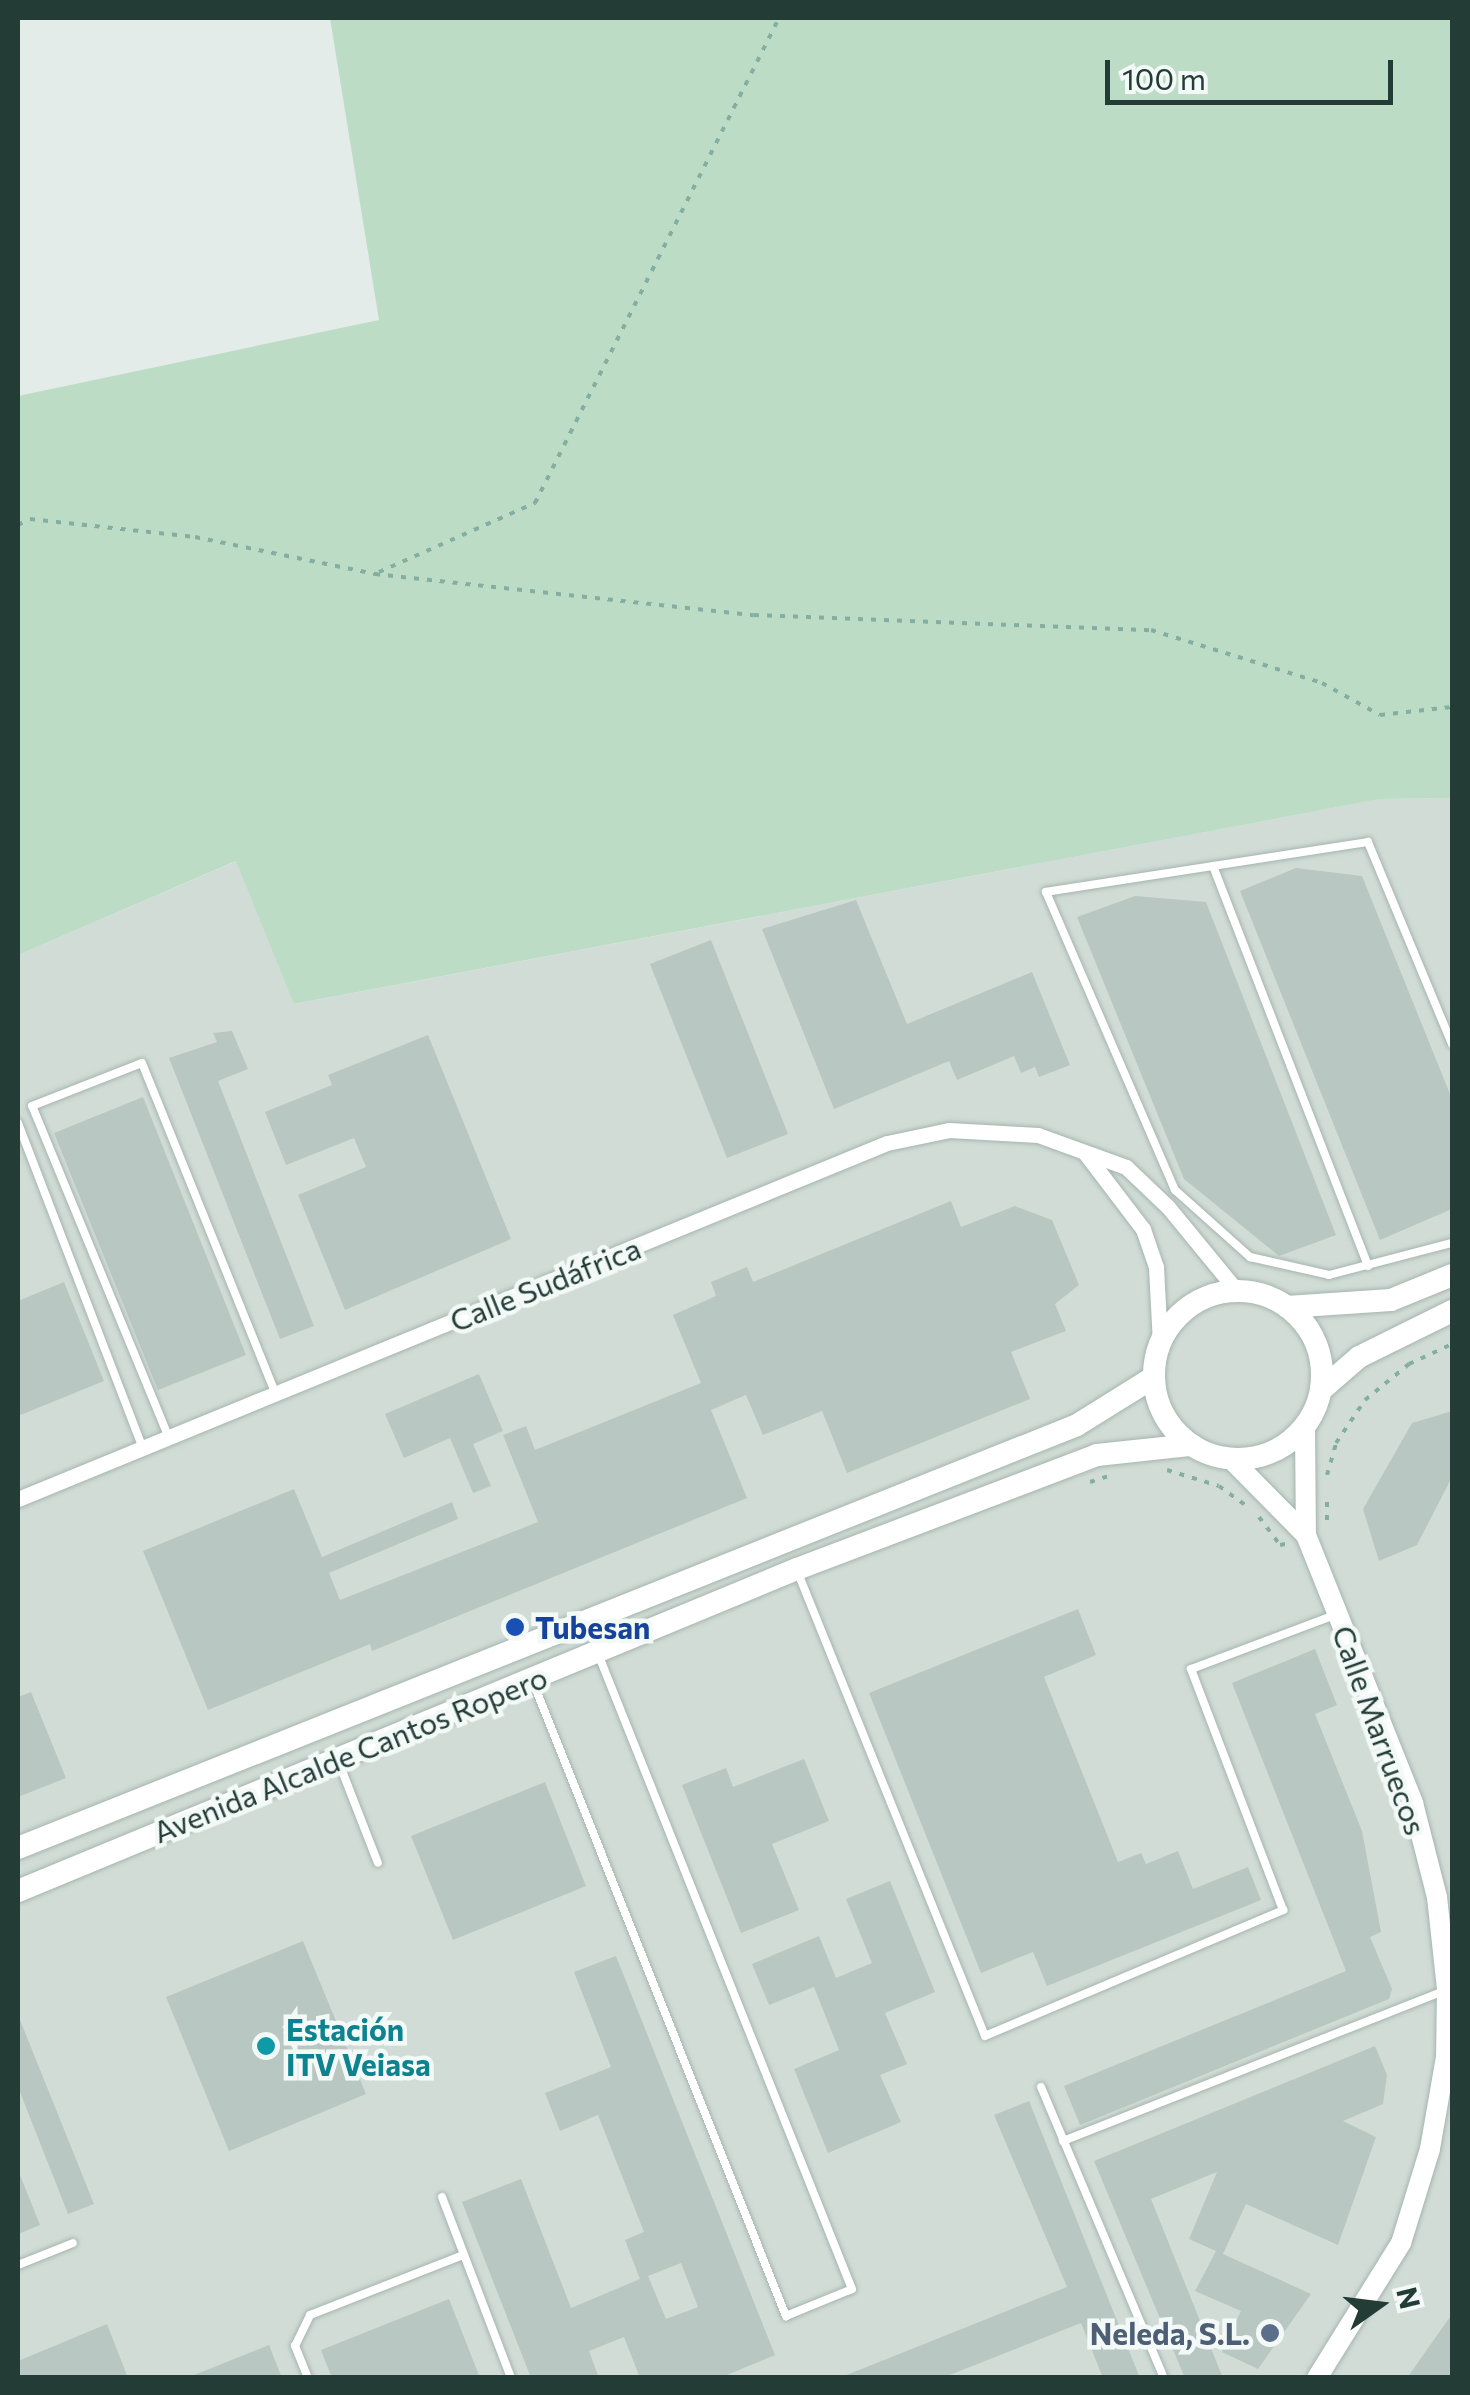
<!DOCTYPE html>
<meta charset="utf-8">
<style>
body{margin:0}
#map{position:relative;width:1470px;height:2395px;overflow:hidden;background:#e3ece8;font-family:Commissioner,sans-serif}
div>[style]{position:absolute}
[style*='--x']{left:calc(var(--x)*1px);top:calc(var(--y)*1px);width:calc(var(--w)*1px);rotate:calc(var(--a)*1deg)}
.built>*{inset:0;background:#d1dcd7}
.green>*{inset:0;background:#bddcc6}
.building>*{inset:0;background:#b8c7c1}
.path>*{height:4px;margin-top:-2px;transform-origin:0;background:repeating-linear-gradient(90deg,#85aea2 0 5px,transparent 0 13px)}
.roads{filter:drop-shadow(0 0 2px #a6b4af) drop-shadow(0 0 2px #a6b4af)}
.service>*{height:8px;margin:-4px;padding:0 4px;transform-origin:4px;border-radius:4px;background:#fff}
.minor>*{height:15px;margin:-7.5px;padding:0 7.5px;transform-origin:7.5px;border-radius:7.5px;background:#fff}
.tertiary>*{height:20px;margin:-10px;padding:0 10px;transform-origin:10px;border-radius:10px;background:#fff}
.secondary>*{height:22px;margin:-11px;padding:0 11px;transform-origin:11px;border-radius:11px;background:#fff}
.secondary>.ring{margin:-11px;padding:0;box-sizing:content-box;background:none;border:22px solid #fff;border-radius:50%}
.dots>*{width:28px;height:28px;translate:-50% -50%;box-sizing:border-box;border:5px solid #f3f9f6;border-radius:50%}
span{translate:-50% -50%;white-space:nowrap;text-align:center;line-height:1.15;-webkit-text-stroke:9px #f3f9f6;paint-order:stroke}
.street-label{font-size:30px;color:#233c36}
.transit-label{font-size:30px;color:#164399;font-weight:700}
.left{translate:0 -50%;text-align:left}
.culture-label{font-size:30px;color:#0d838f;font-weight:700}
.service-label{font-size:30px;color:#4e5e75;font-weight:700}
.right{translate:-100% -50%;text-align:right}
.frame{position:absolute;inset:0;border:20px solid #233c36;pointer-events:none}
.north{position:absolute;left:1330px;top:2255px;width:100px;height:100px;-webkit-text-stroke:8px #f3f9f6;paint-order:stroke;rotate:76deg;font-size:28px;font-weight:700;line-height:40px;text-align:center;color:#233c36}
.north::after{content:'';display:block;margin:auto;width:35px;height:45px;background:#233c36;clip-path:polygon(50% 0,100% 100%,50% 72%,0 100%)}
.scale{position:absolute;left:1105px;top:60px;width:288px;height:45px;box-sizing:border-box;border:5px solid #233c36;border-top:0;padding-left:12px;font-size:30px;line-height:35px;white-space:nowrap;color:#233c36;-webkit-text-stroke:8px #f3f9f6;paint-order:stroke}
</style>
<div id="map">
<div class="built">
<div style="clip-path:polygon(1452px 798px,1452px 2377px,18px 2377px,18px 955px,237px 861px,295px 1004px,1380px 799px)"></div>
</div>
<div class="green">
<div style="clip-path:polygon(330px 18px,1452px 18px,1452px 798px,1380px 799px,294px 1004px,236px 861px,18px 955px,18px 396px,379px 320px)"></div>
</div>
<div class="building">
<div style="clip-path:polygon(1296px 868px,1362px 876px,1452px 1099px,1452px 1209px,1380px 1240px,1240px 891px)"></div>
<div style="clip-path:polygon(1135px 896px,1206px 902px,1336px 1235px,1279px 1256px,1184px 1179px,1077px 917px)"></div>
<div style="clip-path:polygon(856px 900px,907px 1024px,1032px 972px,1070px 1065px,1039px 1077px,1035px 1067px,1021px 1073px,1014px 1056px,957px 1080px,949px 1061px,834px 1109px,762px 929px)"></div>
<div style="clip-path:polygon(711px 940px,788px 1134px,727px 1158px,650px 964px)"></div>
<div style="clip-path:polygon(232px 1031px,248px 1069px,218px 1081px,314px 1326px,280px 1339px,169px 1058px,217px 1042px,213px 1033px)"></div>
<div style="clip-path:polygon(428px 1035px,511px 1239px,345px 1310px,298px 1195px,366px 1167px,354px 1138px,286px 1165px,265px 1112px,332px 1085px,328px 1075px)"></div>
<div style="clip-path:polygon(143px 1097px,246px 1355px,158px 1390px,54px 1133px)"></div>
<div style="clip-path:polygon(951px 1201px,961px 1227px,1015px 1206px,1052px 1220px,1079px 1285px,1055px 1304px,1066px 1331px,1011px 1352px,1030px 1399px,847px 1473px,822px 1411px,763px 1435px,746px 1395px,711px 1410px,747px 1498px,372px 1651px,370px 1644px,208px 1710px,143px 1551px,294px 1489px,322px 1557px,452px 1502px,458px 1519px,329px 1573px,340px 1600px,538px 1522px,503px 1435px,526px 1426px,535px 1450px,701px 1383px,673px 1315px,716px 1296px,711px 1282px,747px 1267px,753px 1282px)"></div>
<div style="clip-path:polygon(64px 1282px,104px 1381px,18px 1416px,18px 1301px)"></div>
<div style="clip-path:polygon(479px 1374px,503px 1431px,473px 1444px,491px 1486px,473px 1493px,450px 1438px,404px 1458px,385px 1414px)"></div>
<div style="clip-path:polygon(1452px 1411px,1452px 1477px,1417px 1545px,1379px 1561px,1363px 1509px,1412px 1423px)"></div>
<div style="clip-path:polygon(1078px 1609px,1096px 1655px,1044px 1677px,1118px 1862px,1141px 1853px,1146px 1864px,1178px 1851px,1193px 1889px,1248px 1867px,1261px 1900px,1047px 1986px,1033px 1952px,981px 1973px,869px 1693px)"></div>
<div style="clip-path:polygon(1315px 1649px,1337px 1705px,1315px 1714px,1362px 1831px,1381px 1932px,1370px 1937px,1392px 1989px,1389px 1999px,1080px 2125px,1064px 2086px,1346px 1971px,1232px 1683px)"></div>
<div style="clip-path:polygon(31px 1692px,66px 1778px,18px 1797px,18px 1697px)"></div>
<div style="clip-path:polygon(804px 1759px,829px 1821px,772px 1844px,799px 1910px,741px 1933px,682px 1785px,726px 1768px,733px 1787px)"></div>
<div style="clip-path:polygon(545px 1782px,586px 1886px,453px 1940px,411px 1836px)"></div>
<div style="clip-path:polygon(890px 1881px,935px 1992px,885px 2013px,907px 2064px,880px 2075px,901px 2122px,828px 2153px,794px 2069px,839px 2050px,814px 1987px,769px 2005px,752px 1964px,819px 1936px,836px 1978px,872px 1963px,846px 1899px)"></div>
<div style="clip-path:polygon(303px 1941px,366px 2094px,229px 2151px,166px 1997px)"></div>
<div style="clip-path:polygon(evenodd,616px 1956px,775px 2355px,720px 2378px,640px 2378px,624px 2337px,589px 2351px,599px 2378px,531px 2378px,462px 2202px,521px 2179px,571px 2308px,640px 2279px,625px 2240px,644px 2232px,598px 2115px,560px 2131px,545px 2093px,611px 2067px,574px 1972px,616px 1956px,681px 2263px,698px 2307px,666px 2319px,648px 2276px,681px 2263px)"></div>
<div style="clip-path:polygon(18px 2015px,94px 2204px,68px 2214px,18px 2087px)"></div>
<div style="clip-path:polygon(1375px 2046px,1387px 2075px,1383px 2104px,1343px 2121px,1376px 2137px,1338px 2245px,1246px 2204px,1223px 2254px,1311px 2294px,1258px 2369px,1222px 2352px,1241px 2311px,1195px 2291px,1216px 2251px,1189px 2239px,1217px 2172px,1151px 2199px,1223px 2378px,1185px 2378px,1094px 2161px)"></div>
<div style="clip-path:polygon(1029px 2101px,1140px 2378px,1103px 2378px,1081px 2323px,942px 2378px,839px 2378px,1067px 2287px,994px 2115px)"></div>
<div style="clip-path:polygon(18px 2170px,40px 2225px,18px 2234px)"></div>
<div style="clip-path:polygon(449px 2299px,480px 2378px,332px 2378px,321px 2350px)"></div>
<div style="clip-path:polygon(1452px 2314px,1452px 2378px,1407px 2378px)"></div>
<div style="clip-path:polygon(107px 2324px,128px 2378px,18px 2378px,18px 2361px)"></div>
<div style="clip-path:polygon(269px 2345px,282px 2378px,189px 2378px,189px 2377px)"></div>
</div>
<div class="path">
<div style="--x:18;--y:525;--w:13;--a:-27"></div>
<div style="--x:30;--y:519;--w:166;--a:6.2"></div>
<div style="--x:195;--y:537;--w:184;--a:11.6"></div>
<div style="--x:375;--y:574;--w:381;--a:6.2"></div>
<div style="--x:754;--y:615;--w:397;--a:2.2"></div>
<div style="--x:1151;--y:630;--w:179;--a:17.2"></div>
<div style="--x:1322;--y:683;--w:66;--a:28.9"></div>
<div style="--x:1380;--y:715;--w:72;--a:-6.3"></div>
<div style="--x:379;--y:572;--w:171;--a:-23.9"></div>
<div style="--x:535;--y:503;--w:543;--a:-63.29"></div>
<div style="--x:1167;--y:1470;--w:54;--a:17.1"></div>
<div style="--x:1219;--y:1486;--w:36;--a:36"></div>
<div style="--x:1327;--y:1475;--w:33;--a:-74"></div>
<div style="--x:1336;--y:1443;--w:52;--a:-56"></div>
<div style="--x:1365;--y:1400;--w:57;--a:-39.3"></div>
<div style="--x:1409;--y:1364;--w:47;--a:-24.9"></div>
<div style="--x:1090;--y:1482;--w:20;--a:-18"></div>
<div style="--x:1259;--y:1517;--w:35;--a:53"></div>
<div style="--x:1280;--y:1545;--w:10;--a:-11"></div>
<div style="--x:1327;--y:1520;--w:25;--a:-90"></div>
</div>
<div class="roads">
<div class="service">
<div style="--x:1213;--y:866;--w:429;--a:68.8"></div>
<div style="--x:1452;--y:1044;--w:219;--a:-112.6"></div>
<div style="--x:1368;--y:842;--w:326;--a:171.2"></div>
<div style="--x:1046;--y:892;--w:325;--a:66.6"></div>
<div style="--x:1175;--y:1190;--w:101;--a:41.8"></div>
<div style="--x:1250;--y:1257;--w:81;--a:12.8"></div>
<div style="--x:1329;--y:1275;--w:127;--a:-14.6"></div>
<div style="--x:18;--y:1123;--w:348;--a:69"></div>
<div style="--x:169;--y:1438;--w:359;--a:-112.4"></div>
<div style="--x:32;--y:1106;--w:118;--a:-21.4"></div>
<div style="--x:142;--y:1063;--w:357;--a:68"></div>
<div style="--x:798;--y:1573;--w:499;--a:68"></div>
<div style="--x:985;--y:2036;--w:324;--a:-22.9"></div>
<div style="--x:1283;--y:1910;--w:258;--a:-110.9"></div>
<div style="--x:1191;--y:1669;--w:156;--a:-20.6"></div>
<div style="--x:533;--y:1682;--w:683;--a:68.25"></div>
<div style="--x:786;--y:2316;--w:71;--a:-22.2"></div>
<div style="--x:852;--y:2289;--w:682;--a:-111.79"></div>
<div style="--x:339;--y:1763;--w:107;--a:68.7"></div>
<div style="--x:1041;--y:2087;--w:316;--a:67.1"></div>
<div style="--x:1063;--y:2141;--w:409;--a:-21.5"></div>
<div style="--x:442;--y:2197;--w:194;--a:69.1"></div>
<div style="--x:18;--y:2265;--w:59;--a:-21.8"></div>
<div style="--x:308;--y:2378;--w:35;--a:-112"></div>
<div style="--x:295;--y:2346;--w:34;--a:-64"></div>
<div style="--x:310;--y:2315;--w:164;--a:-21.4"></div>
</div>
<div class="minor">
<div style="--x:1085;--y:1153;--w:96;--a:52.7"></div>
<div style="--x:1143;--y:1229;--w:40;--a:71.1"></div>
<div style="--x:1156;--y:1267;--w:77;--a:87"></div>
<div style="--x:18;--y:1499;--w:939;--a:-22.28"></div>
<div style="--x:887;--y:1143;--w:63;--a:-11.8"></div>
<div style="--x:949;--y:1130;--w:89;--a:3.2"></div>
<div style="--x:1038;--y:1135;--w:94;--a:20"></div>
<div style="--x:1126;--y:1167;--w:58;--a:43.6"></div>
<div style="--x:1168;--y:1207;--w:109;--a:50.6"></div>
</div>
<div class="tertiary">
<div style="--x:1305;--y:1427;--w:108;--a:89.5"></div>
<div style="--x:1306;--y:1535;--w:289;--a:68.2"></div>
<div style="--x:1413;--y:1803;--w:97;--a:75.7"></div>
<div style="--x:1437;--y:1897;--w:93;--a:83.8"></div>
<div style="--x:1447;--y:1989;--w:68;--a:90.8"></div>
<div style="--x:1446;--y:2057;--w:93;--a:99.9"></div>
<div style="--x:1430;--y:2149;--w:98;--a:107.1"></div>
<div style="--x:1401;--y:2243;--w:159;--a:121.9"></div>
<div style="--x:1232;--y:1460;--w:105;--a:45.4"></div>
</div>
<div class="secondary">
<div class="ring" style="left:1154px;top:1291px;width:146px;height:146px"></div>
<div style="--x:1287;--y:1307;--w:104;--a:-3.9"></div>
<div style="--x:1391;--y:1300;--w:66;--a:-22.3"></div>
<div style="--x:1321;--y:1390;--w:50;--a:-41"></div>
<div style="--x:1359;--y:1357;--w:104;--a:-26.3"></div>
<div style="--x:18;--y:1848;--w:1140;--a:-21.77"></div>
<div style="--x:1077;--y:1425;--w:91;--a:-31.9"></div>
<div style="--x:18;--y:1891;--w:843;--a:-22.46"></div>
<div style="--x:797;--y:1569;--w:321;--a:-20.8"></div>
<div style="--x:1097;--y:1455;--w:95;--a:-6.1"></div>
</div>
</div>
<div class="dots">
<div style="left:515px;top:1627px;background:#1a4fb4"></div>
<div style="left:266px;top:2046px;background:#0f9aa8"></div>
<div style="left:1270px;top:2333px;background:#5c6f8a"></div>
</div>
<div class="street-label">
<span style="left:545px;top:1284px;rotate:-22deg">Calle Sudáfrica</span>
<span style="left:1380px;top:1730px;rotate:70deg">Calle Marruecos</span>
<span style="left:350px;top:1754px;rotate:-22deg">Avenida Alcalde Cantos Ropero</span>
</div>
<div class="transit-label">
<span class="left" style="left:535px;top:1627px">Tubesan</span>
</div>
<div class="culture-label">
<span class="left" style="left:286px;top:2046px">Estación<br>ITV Veiasa</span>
</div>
<div class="service-label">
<span class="right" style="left:1250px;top:2333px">Neleda, S.L.</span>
</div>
<div class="frame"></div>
<div class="north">N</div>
<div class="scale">100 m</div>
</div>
